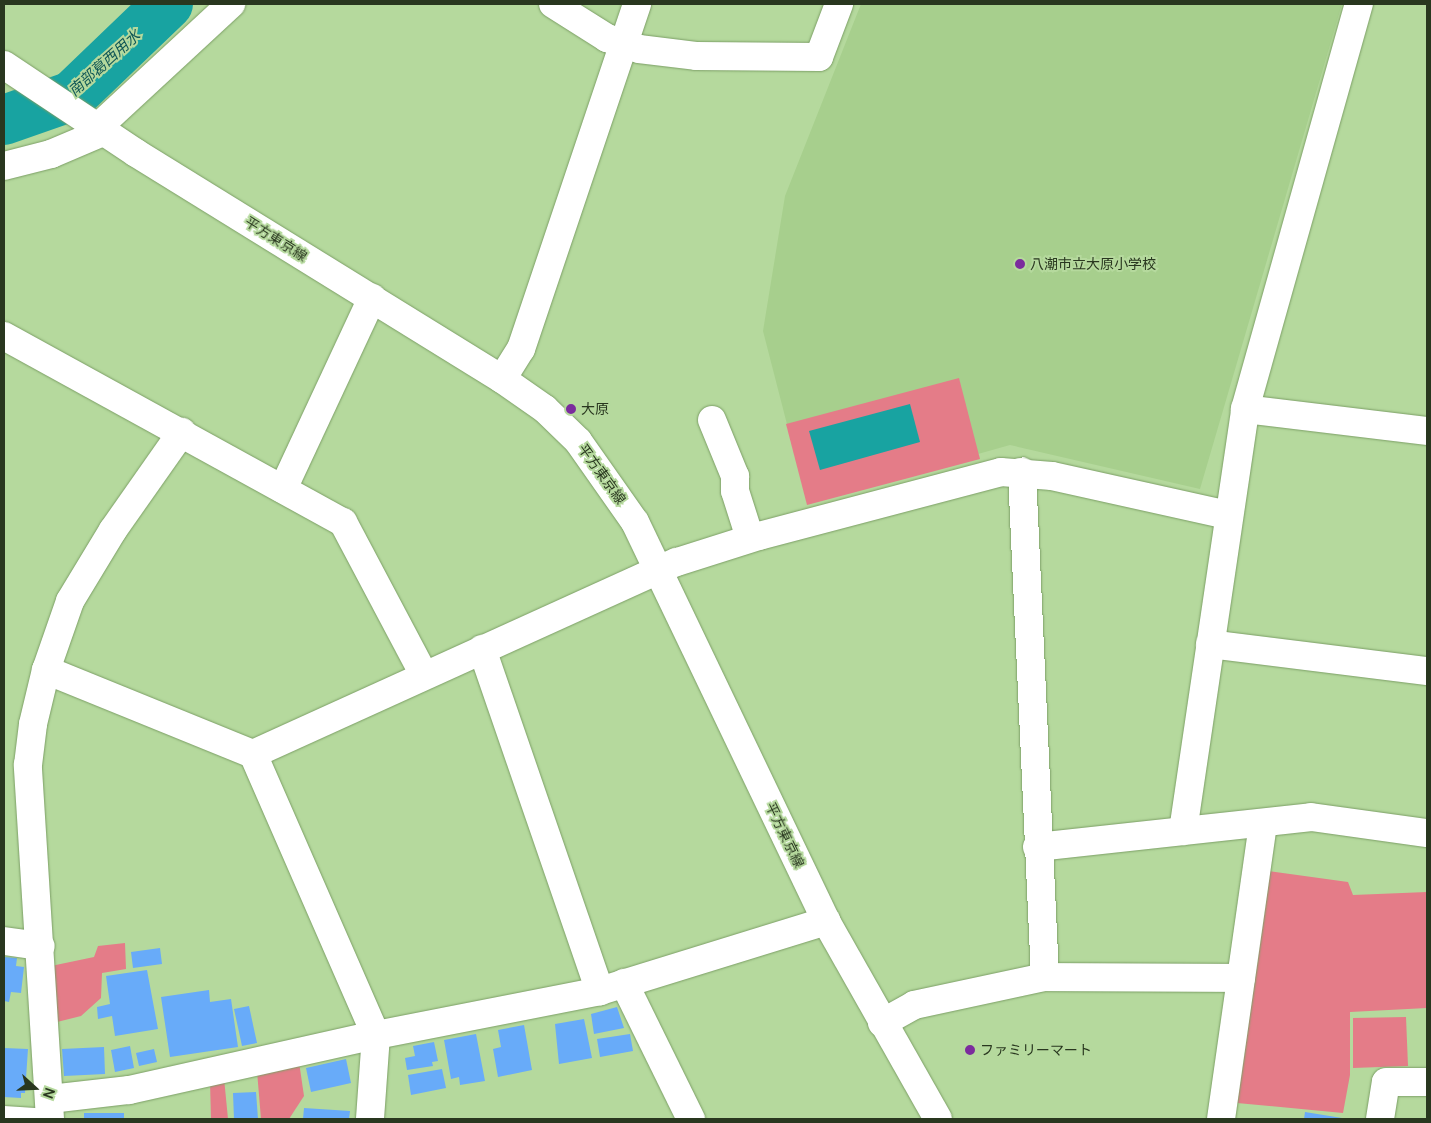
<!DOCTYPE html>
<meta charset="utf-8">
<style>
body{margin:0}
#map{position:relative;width:1431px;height:1123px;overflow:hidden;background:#b5d99d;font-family:Manrope,"Noto Sans JP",sans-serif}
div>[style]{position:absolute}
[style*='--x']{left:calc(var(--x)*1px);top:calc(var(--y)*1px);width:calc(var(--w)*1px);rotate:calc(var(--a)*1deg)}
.built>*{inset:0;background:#a7cf8d}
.green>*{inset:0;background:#e47c88}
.water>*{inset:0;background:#18a3a1}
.river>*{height:50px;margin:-25px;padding:0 25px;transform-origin:25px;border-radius:25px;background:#18a3a1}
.building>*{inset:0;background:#68abf9}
.roads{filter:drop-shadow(0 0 1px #7c9f66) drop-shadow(0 0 1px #7c9f66)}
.service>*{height:14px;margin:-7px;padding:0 7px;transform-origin:7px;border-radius:7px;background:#fff}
.minor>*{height:28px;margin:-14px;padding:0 14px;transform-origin:14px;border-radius:14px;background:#fff}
.secondary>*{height:28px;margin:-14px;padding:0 14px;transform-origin:14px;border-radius:14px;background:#fff}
.dots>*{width:14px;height:14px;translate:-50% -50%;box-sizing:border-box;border:2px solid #b5d99d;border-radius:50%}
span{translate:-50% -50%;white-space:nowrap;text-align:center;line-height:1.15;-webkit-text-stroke:4px #b5d99d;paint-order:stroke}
.street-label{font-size:14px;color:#29371f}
.poi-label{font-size:14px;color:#29371f}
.left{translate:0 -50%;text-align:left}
.water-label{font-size:15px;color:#105756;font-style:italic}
.frame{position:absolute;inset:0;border:5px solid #29371f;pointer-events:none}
.north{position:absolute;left:10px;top:1063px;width:50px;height:50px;-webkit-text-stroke:4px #b5d99d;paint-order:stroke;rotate:110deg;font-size:14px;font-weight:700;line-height:20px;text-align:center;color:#29371f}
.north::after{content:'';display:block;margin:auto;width:18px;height:22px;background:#29371f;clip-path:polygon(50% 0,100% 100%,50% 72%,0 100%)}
</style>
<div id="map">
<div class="built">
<div style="clip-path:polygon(861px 4px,1342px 4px,1200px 489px,1010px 445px,807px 502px,763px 331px,785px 196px)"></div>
</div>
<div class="green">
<div style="clip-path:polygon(959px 378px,980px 459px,807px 505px,786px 424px)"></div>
<div style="clip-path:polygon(1268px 871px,1348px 882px,1353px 895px,1427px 892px,1427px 1008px,1350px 1012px,1350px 1075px,1343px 1113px,1237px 1103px)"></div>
<div style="clip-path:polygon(125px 943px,126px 969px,102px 973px,101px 998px,81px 1016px,53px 1023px,51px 966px,94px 957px,98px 946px)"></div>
<div style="clip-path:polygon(1406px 1017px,1408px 1066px,1353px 1068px,1353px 1018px)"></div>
<div style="clip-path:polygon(299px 1062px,304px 1096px,289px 1119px,261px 1119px,257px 1071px)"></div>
<div style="clip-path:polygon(224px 1078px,228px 1119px,211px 1119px,210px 1081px)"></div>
</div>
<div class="water">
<div style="clip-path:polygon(910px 404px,920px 442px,820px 470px,809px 431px)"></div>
</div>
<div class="river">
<div style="--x:4;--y:120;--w:72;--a:-19.4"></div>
<div style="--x:72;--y:96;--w:133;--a:-43.8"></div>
</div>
<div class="building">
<div style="clip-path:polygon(160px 948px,162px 964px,133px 968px,131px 952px)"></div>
<div style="clip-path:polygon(4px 957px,17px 958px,16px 966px,24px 967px,21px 993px,11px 992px,9px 1002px,4px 1001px)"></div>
<div style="clip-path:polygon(147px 970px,158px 1029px,115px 1036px,112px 1016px,98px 1019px,97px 1007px,110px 1004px,106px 976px)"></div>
<div style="clip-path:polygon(209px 990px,210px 1002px,231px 999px,238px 1047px,170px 1057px,161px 997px)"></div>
<div style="clip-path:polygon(249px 1006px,257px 1043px,242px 1046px,234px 1009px)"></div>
<div style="clip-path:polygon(617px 1007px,624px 1028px,594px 1034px,591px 1014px)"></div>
<div style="clip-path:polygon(584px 1019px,592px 1058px,559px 1064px,555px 1024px)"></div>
<div style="clip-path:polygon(524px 1025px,532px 1070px,498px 1077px,493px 1049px,501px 1047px,498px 1030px)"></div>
<div style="clip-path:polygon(476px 1034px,485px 1081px,460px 1085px,459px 1077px,451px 1079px,444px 1040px)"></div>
<div style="clip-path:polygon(630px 1034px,633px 1051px,600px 1057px,597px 1039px)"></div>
<div style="clip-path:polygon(434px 1042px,438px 1061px,432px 1062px,433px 1066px,407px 1070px,405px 1058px,415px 1056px,413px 1046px)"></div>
<div style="clip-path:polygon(130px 1046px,134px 1068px,115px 1072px,111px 1050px)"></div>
<div style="clip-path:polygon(104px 1047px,105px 1074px,64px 1076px,62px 1049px)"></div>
<div style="clip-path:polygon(4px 1048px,28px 1049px,25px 1093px,21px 1093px,21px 1098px,4px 1097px)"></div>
<div style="clip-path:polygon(154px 1049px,157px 1062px,139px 1066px,136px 1053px)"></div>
<div style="clip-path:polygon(346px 1059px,351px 1083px,311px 1092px,306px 1068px)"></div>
<div style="clip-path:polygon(442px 1069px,446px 1088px,411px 1095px,408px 1075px)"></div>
<div style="clip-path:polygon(256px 1092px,258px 1119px,234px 1119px,233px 1093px)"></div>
<div style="clip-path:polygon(304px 1108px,350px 1111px,349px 1119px,303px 1119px)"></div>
<div style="clip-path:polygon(1305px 1112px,1342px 1118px,1342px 1119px,1304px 1119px)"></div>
<div style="clip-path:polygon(84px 1113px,124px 1113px,124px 1119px,84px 1119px)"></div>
</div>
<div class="roads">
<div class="service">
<div style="--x:4;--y:1113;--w:46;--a:3.7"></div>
</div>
<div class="minor">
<div style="--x:553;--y:4;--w:64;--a:32.2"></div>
<div style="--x:607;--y:38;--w:34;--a:19"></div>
<div style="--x:639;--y:49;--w:57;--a:7"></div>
<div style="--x:696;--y:56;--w:123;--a:0.5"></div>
<div style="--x:819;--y:57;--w:57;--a:-69.3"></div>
<div style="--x:97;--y:128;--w:183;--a:-42.8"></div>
<div style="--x:4;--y:166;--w:49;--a:-14.3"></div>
<div style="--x:51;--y:154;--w:56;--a:-22.9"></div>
<div style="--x:4;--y:336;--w:387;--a:28.8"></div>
<div style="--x:343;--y:522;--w:173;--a:62.1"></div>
<div style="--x:502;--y:379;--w:36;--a:-58"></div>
<div style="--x:521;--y:349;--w:364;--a:-71.4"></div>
<div style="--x:1245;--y:409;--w:183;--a:6.9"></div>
<div style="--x:712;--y:420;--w:61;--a:67.7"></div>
<div style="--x:735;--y:476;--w:15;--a:90"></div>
<div style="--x:735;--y:491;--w:49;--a:72.3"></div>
<div style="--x:283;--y:489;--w:211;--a:-65"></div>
<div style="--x:1210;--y:644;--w:219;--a:7.1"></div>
<div style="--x:482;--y:649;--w:362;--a:71"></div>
<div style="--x:46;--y:670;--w:223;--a:22.1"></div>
<div style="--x:253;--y:754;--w:465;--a:-24.4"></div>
<div style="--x:677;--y:562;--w:86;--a:-17.6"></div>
<div style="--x:759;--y:536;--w:250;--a:-14.8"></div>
<div style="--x:1001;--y:472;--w:51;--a:4.5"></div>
<div style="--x:1052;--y:476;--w:180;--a:12.5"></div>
<div style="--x:253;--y:754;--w:307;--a:66.4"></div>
<div style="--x:376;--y:1035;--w:84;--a:94.1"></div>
<div style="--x:1183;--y:831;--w:427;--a:-81.6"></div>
<div style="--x:1245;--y:409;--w:421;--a:-74.3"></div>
<div style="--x:1037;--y:847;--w:276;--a:-6.2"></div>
<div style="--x:1311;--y:817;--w:117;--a:7.9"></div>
<div style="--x:4;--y:941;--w:37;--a:8"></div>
<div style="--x:1045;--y:977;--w:196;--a:0.3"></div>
<div style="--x:624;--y:983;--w:152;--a:63.8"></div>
<div style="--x:882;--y:1023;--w:37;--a:-29"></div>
<div style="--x:914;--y:1005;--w:134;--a:-12.1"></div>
<div style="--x:1045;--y:977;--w:506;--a:-92.61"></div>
<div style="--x:50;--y:1099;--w:80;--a:-6.5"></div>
<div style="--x:129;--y:1090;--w:253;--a:-12.6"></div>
<div style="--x:376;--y:1035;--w:228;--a:-11.1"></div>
<div style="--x:600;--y:991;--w:237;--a:-17.2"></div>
<div style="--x:50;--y:1119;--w:355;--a:-93.6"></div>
<div style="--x:28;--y:765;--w:41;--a:-83"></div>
<div style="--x:33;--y:724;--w:56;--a:-76.5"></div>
<div style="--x:46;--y:670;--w:73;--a:-70.8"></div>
<div style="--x:70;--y:601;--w:83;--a:-58.8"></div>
<div style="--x:113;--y:530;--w:120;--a:-54.9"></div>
<div style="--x:1221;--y:1119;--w:298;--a:-81.9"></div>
<div style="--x:1380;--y:1119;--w:37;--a:-81"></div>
<div style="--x:1386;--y:1082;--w:41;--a:0"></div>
</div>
<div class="secondary">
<div style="--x:4;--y:65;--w:159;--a:33.7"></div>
<div style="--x:136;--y:153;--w:430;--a:31.7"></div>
<div style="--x:502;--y:379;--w:52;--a:34.9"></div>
<div style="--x:545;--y:409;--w:46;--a:44.1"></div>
<div style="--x:578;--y:441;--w:99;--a:54.9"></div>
<div style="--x:635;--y:522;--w:442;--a:64.4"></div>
<div style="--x:826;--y:921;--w:227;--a:60.5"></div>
</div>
</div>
<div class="dots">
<div style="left:1020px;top:264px;background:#7b2c9d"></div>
<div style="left:571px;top:409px;background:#7b2c9d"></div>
<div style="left:970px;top:1050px;background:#7b2c9d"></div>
</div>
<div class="street-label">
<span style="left:276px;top:239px;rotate:32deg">平方東京線</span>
<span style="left:602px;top:474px;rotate:54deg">平方東京線</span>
<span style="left:785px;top:835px;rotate:64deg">平方東京線</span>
</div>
<div class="poi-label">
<span class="left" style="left:1030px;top:264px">八潮市立大原小学校</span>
<span class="left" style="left:581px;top:409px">大原</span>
<span class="left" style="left:980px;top:1050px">ファミリーマート</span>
</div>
<div class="water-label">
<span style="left:104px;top:63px;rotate:-42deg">南部葛西用水</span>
</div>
<div class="frame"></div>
<div class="north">N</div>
</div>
